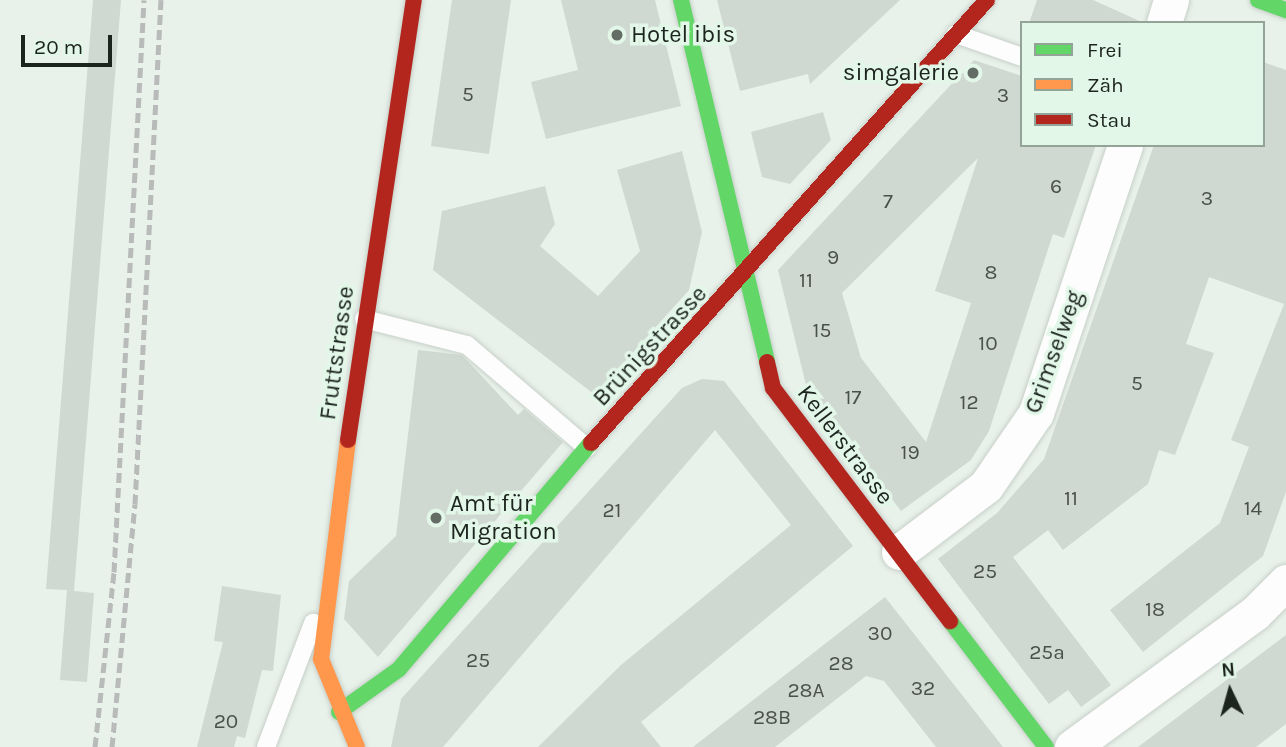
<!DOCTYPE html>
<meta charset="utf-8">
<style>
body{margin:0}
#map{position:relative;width:1286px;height:747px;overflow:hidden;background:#e8f2ea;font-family:Karla,sans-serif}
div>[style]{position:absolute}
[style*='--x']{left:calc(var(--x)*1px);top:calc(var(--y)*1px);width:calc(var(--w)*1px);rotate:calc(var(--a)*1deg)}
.building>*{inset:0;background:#cfd8d1}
.roads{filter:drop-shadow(0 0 2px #c7cfc9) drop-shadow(0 0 2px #c7cfc9)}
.lane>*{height:18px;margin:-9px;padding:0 9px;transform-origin:9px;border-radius:9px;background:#fcfdfc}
.street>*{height:35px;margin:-17.5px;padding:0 17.5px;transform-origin:17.5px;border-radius:17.5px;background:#fcfdfc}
.fast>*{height:16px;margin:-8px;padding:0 8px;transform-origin:8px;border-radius:8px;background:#63d668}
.slow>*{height:16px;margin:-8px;padding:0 8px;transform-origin:8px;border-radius:8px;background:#ff974d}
.jam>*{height:16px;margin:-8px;padding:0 8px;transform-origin:8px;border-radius:8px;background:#b3261e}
.rail>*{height:5px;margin-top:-2.5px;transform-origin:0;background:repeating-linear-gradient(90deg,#b8bbb9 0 10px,transparent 0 15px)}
.dots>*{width:19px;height:19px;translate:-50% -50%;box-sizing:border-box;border:4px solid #e3f7e8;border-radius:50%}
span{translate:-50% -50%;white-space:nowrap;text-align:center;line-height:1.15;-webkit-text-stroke:7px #e3f7e8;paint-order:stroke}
.number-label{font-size:21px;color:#49514b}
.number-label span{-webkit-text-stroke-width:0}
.poi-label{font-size:24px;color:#1c241e}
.left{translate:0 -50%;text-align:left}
.right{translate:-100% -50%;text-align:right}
.street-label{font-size:24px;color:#1c241e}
.legend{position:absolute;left:1020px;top:21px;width:245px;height:126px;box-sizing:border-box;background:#e3f7e8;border:2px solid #93a397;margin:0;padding:9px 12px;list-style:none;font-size:21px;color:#1c241e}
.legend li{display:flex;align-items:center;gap:14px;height:35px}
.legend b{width:35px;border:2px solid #93a397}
.north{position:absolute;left:1195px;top:656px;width:70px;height:70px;-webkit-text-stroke:5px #e3f7e8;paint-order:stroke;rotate:355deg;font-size:19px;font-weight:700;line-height:28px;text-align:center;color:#1c241e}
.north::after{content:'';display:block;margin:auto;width:24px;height:32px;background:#1c241e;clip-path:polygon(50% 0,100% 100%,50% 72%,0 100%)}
.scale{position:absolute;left:21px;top:35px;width:91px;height:32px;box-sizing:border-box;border:4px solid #1c241e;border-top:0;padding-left:9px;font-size:21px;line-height:24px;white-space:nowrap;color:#1c241e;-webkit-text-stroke:5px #e3f7e8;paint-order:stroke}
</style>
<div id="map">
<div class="building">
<div style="clip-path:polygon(93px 0,121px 0,74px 591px,94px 593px,87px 682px,60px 680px,67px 590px,46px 589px)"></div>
<div style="clip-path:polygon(452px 0,511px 0,489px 154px,431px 146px)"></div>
<div style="clip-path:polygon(561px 0,655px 0,681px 106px,546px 139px,531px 82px,578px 70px)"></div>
<div style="clip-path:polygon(717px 0,900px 0,810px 84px,808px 74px,740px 91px)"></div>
<div style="clip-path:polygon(1037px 0,1093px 0,1144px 23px,1029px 23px)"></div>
<div style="clip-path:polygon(evenodd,974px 60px,1022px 76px,1022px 145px,1096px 145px,1064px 238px,1053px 234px,989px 431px,971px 460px,901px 511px,806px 385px,778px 270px,974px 60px,978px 158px,935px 291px,971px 303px,926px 442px,861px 358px,842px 293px,978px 158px)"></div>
<div style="clip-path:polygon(1263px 62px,1286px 70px,1286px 492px,1263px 556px,1143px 652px,1110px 610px,1220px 523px,1249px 447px,1231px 440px,1284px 304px,1209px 277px,1186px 344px,1214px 353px,1175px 455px,1159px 450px,1148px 484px,1063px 550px,1048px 530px,1013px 557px,1111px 685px,1081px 707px,1068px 690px,1049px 704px,938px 559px,997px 513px,1044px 459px,1154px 145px,1263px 145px)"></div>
<div style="clip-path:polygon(823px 112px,831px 140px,790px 184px,762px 177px,751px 132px)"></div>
<div style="clip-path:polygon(682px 151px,702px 232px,689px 290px,595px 395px,433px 270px,442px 211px,545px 186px,555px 224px,540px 246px,598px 296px,640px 251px,617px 170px)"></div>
<div style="clip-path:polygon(418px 350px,462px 355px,518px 415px,524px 409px,563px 442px,378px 657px,344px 619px,349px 581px,396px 536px)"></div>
<div style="clip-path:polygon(702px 379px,724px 381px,853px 546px,641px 722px,661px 747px,538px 747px,621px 665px,791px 525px,715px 430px,443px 747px,391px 747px,401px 699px,682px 388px)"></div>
<div style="clip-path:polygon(222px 586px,281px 595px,273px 671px,262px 670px,245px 738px,237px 736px,234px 747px,197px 747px,223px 642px,214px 641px)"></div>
<div style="clip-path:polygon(885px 597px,1003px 747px,936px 747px,884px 681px,866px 676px,775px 747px,693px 747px)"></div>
<div style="clip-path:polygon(1286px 635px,1286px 724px,1256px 747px,1138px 747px)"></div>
</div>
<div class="roads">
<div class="lane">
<div style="--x:956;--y:34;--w:70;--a:19.2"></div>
<div style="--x:364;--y:319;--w:106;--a:14.2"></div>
<div style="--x:467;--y:345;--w:158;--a:40.6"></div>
<div style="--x:266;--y:747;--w:133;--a:-69.2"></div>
</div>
<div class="street">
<div style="--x:1164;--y:23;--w:24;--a:-73"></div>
<div style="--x:899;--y:552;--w:109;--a:-37.2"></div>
<div style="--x:986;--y:486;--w:88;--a:-55.6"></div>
<div style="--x:1036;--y:413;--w:282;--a:-71.6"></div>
<div style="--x:1072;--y:747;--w:227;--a:-36.2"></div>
<div style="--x:1255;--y:613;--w:44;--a:-45"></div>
</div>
<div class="fast">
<div style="--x:681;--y:0;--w:372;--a:76.6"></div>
<div style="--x:1258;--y:0;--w:30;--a:20"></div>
<div style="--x:950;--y:621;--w:158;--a:52.7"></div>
<div style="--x:339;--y:712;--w:74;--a:-35.6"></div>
<div style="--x:399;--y:669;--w:297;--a:-49.7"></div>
</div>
<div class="slow">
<div style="--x:348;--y:440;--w:221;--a:97"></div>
<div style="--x:321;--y:659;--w:95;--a:67.8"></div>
</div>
<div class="jam">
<div style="--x:767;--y:362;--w:27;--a:77"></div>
<div style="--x:773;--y:388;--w:293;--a:52.8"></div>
<div style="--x:348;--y:440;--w:445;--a:-81.5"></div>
<div style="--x:591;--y:443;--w:594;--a:-48.21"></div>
</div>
</div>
<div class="rail">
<div style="--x:95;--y:747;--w:176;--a:-83.8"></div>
<div style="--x:114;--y:572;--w:573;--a:-87"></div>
<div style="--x:112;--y:747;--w:244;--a:-84.6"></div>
<div style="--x:135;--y:504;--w:505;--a:-87.05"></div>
</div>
<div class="dots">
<div style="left:617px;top:35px;background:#636c65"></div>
<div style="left:973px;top:73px;background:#636c65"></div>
<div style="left:436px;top:518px;background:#636c65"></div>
</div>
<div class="number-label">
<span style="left:468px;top:94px">5</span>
<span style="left:1003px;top:95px">3</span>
<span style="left:1056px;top:186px">6</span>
<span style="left:1207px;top:198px">3</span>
<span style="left:888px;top:201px">7</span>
<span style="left:833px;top:257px">9</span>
<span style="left:991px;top:272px">8</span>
<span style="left:806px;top:280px">11</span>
<span style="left:822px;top:330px">15</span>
<span style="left:988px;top:343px">10</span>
<span style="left:1137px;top:383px">5</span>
<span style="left:853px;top:397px">17</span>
<span style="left:969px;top:402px">12</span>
<span style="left:910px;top:452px">19</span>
<span style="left:1071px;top:498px">11</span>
<span style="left:1253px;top:508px">14</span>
<span style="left:612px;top:510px">21</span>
<span style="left:985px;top:571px">25</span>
<span style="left:1155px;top:609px">18</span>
<span style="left:880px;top:633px">30</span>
<span style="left:1047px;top:652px">25a</span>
<span style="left:478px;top:660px">25</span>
<span style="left:841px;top:663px">28</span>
<span style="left:923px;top:688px">32</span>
<span style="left:806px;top:690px">28A</span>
<span style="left:772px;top:717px">28B</span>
<span style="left:226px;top:721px">20</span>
</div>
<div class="poi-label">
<span class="left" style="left:631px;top:35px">Hotel ibis</span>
<span class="right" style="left:959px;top:73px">simgalerie</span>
<span class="left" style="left:450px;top:518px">Amt für<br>Migration</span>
</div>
<div class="street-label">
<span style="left:650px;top:346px;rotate:-47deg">Brünigstrasse</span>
<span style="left:1054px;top:352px;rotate:-70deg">Grimselweg</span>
<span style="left:337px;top:353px;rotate:-82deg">Fruttstrasse</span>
<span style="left:845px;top:445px;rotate:53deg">Kellerstrasse</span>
</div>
<ul class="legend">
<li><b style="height:9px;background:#63d668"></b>Frei</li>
<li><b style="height:9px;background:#ff974d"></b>Zäh</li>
<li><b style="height:9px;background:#b3261e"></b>Stau</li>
</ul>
<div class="north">N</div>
<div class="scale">20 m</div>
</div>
